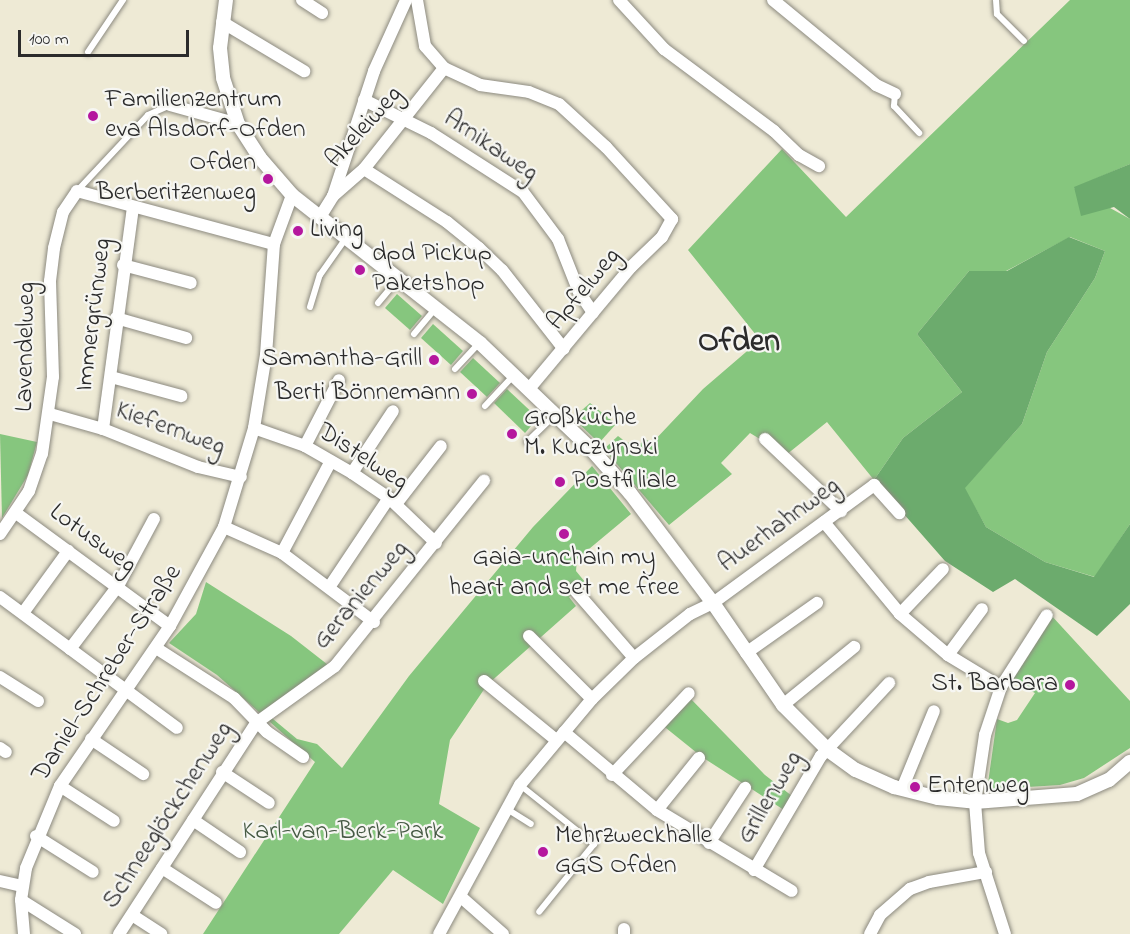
<!DOCTYPE html>
<meta charset="utf-8">
<style>
body{margin:0}
#map{position:relative;width:1130px;height:934px;overflow:hidden;background:#eeead5;font-family:"Indie Flower",sans-serif}
div>[style]{position:absolute}
[style*='--x']{left:calc(var(--x)*1px);top:calc(var(--y)*1px);width:calc(var(--w)*1px);rotate:calc(var(--a)*1deg)}
.green>*{inset:0;background:#86c67e}
.forest>*{inset:0;background:#6cab6d}
.roads{filter:drop-shadow(0 0 2px #8c8a80) drop-shadow(0 0 2px #8c8a80)}
.service>*{height:6px;margin:-3px;padding:0 3px;transform-origin:3px;border-radius:3px;background:#fff}
.minor>*{height:12px;margin:-6px;padding:0 6px;transform-origin:6px;border-radius:6px;background:#fff}
.tertiary>*{height:14px;margin:-7px;padding:0 7px;transform-origin:7px;border-radius:7px;background:#fff}
.dots>*{width:16px;height:16px;translate:-50% -50%;box-sizing:border-box;border:3px solid #f6f6f2;border-radius:50%}
span{translate:-50% -50%;white-space:nowrap;text-align:center;line-height:1.15;-webkit-text-stroke:4.5px #f6f6f2;paint-order:stroke}
.poi-label{font-size:26px;color:#2b2b2b}
.left{translate:0 -50%;text-align:left}
.right{translate:-100% -50%;text-align:right}
.street-label{font-size:26px;color:#2b2b2b}
.park-label{font-size:26px;color:#465a44}
.district-label{font-size:32px;color:#2b2b2b;font-weight:700}
.scale{position:absolute;left:18px;top:30px;width:171px;height:27px;box-sizing:border-box;border:3px solid #2b2b2b;border-top:0;padding-left:8px;font-size:18px;line-height:21px;white-space:nowrap;color:#2b2b2b;-webkit-text-stroke:4px #f6f6f2;paint-order:stroke}
</style>
<div id="map">
<div class="green">
<div style="clip-path:polygon(1070px 0,1130px 0,1130px 164px,1074px 188px,1130px 219px,1130px 524px,1095px 577px,1045px 562px,986px 527px,964px 488px,1022px 424px,1047px 352px,1095px 278px,1105px 251px,1070px 237px,1006px 271px,969px 271px,917px 334px,962px 392px,903px 438px,874px 480px,827px 422px,786px 455px,750px 433px,721px 463px,732px 474px,669px 525px,604px 449px,618px 436px,626px 442px,639px 445px,645px 439px,652px 443px,703px 389px,760px 340px,688px 250px,782px 149px,846px 217px)"></div>
<div style="clip-path:polygon(397px 294px,422px 316px,410px 330px,385px 308px)"></div>
<div style="clip-path:polygon(433px 324px,463px 351px,451px 365px,421px 338px)"></div>
<div style="clip-path:polygon(473px 358px,500px 383px,487px 397px,460px 372px)"></div>
<div style="clip-path:polygon(507px 389px,538px 418px,525px 433px,494px 403px)"></div>
<div style="clip-path:polygon(590px 403px,616px 424px,599px 443px,573px 418px)"></div>
<div style="clip-path:polygon(0 434px,37px 442px,28px 475px,2px 518px)"></div>
<div style="clip-path:polygon(592px 466px,631px 514px,577px 559px,576px 571px,585px 582px,569px 597px,576px 606px,487px 685px,450px 740px,439px 804px,480px 828px,443px 904px,393px 870px,339px 934px,203px 934px,315px 762px,217px 675px,169px 643px,196px 614px,206px 582px,291px 636px,332px 668px,267px 714px,297px 739px,317px 744px,342px 768px,409px 676px,533px 527px)"></div>
<div style="clip-path:polygon(1050px 614px,1130px 701px,1130px 748px,1084px 778px,1060px 785px,993px 789px,988px 783px,997px 719px,1008px 723px,1017px 720px,1035px 693px,1009px 680px)"></div>
<div style="clip-path:polygon(688px 696px,765px 775px,792px 796px,784px 810px,702px 757px,661px 724px)"></div>
</div>
<div class="forest">
<div style="clip-path:polygon(1130px 164px,1130px 219px,1114px 207px,1081px 216px,1074px 187px)"></div>
<div style="clip-path:polygon(1069px 237px,1105px 251px,1095px 278px,1047px 352px,1022px 424px,965px 488px,986px 527px,1045px 562px,1094px 577px,1130px 524px,1130px 604px,1097px 636px,1015px 579px,993px 592px,945px 561px,874px 480px,903px 438px,962px 392px,917px 334px,969px 271px,1007px 271px)"></div>
</div>
<div class="roads">
<div class="service">
<div style="--x:996;--y:0;--w:14;--a:86"></div>
<div style="--x:997;--y:14;--w:38;--a:45"></div>
<div style="--x:88;--y:52;--w:63;--a:-56.1"></div>
<div style="--x:895;--y:94;--w:12;--a:95"></div>
<div style="--x:894;--y:106;--w:37;--a:47"></div>
<div style="--x:77;--y:191;--w:104;--a:-46.9"></div>
<div style="--x:148;--y:115;--w:24;--a:-24"></div>
<div style="--x:378;--y:303;--w:30;--a:-50"></div>
<div style="--x:310;--y:307;--w:34;--a:-73"></div>
<div style="--x:320;--y:275;--w:45;--a:-54.9"></div>
<div style="--x:414;--y:334;--w:35;--a:-50"></div>
<div style="--x:455;--y:369;--w:35;--a:-47"></div>
<div style="--x:485;--y:406;--w:42;--a:-46.9"></div>
<div style="--x:527;--y:442;--w:40;--a:-44"></div>
<div style="--x:520;--y:785;--w:95;--a:38.6"></div>
<div style="--x:594;--y:844;--w:87;--a:129"></div>
<div style="--x:507;--y:809;--w:28;--a:32"></div>
</div>
<div class="minor">
<div style="--x:302;--y:0;--w:24;--a:33"></div>
<div style="--x:417;--y:0;--w:47;--a:80.1"></div>
<div style="--x:425;--y:46;--w:29;--a:49"></div>
<div style="--x:444;--y:68;--w:40;--a:25"></div>
<div style="--x:480;--y:85;--w:49;--a:8.1"></div>
<div style="--x:529;--y:92;--w:32;--a:22"></div>
<div style="--x:559;--y:104;--w:64;--a:42.5"></div>
<div style="--x:606;--y:147;--w:98;--a:47.5"></div>
<div style="--x:672;--y:219;--w:21;--a:119"></div>
<div style="--x:662;--y:237;--w:43;--a:135.9"></div>
<div style="--x:631;--y:267;--w:158;--a:129.9"></div>
<div style="--x:619;--y:0;--w:67;--a:47.4"></div>
<div style="--x:664;--y:49;--w:137;--a:36.7"></div>
<div style="--x:774;--y:131;--w:35;--a:44"></div>
<div style="--x:799;--y:155;--w:23;--a:29"></div>
<div style="--x:773;--y:0;--w:134;--a:39.5"></div>
<div style="--x:876;--y:85;--w:21;--a:25"></div>
<div style="--x:222;--y:22;--w:96;--a:30.9"></div>
<div style="--x:364;--y:100;--w:75;--a:26.2"></div>
<div style="--x:431;--y:133;--w:109;--a:32.7"></div>
<div style="--x:523;--y:192;--w:59;--a:53.3"></div>
<div style="--x:558;--y:239;--w:57;--a:68.4"></div>
<div style="--x:579;--y:292;--w:25;--a:56"></div>
<div style="--x:170;--y:105;--w:71;--a:15.6"></div>
<div style="--x:364;--y:169;--w:98;--a:32.6"></div>
<div style="--x:447;--y:222;--w:41;--a:39.1"></div>
<div style="--x:479;--y:248;--w:32;--a:44"></div>
<div style="--x:502;--y:270;--w:100;--a:51.9"></div>
<div style="--x:333;--y:196;--w:132;--a:-71.8"></div>
<div style="--x:374;--y:71;--w:78;--a:-65.7"></div>
<div style="--x:320;--y:217;--w:25;--a:-58"></div>
<div style="--x:333;--y:196;--w:41;--a:-41.1"></div>
<div style="--x:364;--y:169;--w:129;--a:-51.6"></div>
<div style="--x:123;--y:265;--w:70;--a:14.8"></div>
<div style="--x:116;--y:318;--w:73;--a:15.9"></div>
<div style="--x:111;--y:377;--w:73;--a:15.2"></div>
<div style="--x:50;--y:414;--w:55;--a:15.8"></div>
<div style="--x:103;--y:429;--w:102;--a:21.8"></div>
<div style="--x:198;--y:467;--w:44;--a:13.1"></div>
<div style="--x:254;--y:428;--w:54;--a:19.4"></div>
<div style="--x:305;--y:446;--w:54;--a:29.9"></div>
<div style="--x:352;--y:473;--w:45;--a:34"></div>
<div style="--x:389;--y:498;--w:65;--a:43.8"></div>
<div style="--x:103;--y:429;--w:224;--a:-82.3"></div>
<div style="--x:765;--y:439;--w:105;--a:43.5"></div>
<div style="--x:305;--y:446;--w:74;--a:-62.7"></div>
<div style="--x:352;--y:473;--w:74;--a:-56.5"></div>
<div style="--x:396;--y:504;--w:73;--a:-52.2"></div>
<div style="--x:16;--y:513;--w:191;--a:36.3"></div>
<div style="--x:824;--y:522;--w:119;--a:50.4"></div>
<div style="--x:900;--y:614;--w:63;--a:40.5"></div>
<div style="--x:948;--y:655;--w:62;--a:31.1"></div>
<div style="--x:224;--y:527;--w:64;--a:24.1"></div>
<div style="--x:282;--y:553;--w:115;--a:36.9"></div>
<div style="--x:0;--y:534;--w:52;--a:-56"></div>
<div style="--x:29;--y:491;--w:39;--a:-71"></div>
<div style="--x:42;--y:454;--w:78;--a:-81.9"></div>
<div style="--x:53;--y:377;--w:96;--a:-91.8"></div>
<div style="--x:50;--y:281;--w:33;--a:-83"></div>
<div style="--x:54;--y:248;--w:37;--a:-76"></div>
<div style="--x:63;--y:212;--w:25;--a:-56"></div>
<div style="--x:77;--y:191;--w:204;--a:15.1"></div>
<div style="--x:282;--y:553;--w:104;--a:-62"></div>
<div style="--x:330;--y:586;--w:106;--a:-56.2"></div>
<div style="--x:574;--y:589;--w:91;--a:49"></div>
<div style="--x:0;--y:597;--w:220;--a:36.5"></div>
<div style="--x:23;--y:613;--w:77;--a:-54"></div>
<div style="--x:900;--y:614;--w:62;--a:-46.3"></div>
<div style="--x:529;--y:636;--w:89;--a:45"></div>
<div style="--x:156;--y:648;--w:93;--a:32.7"></div>
<div style="--x:234;--y:698;--w:47;--a:45.9"></div>
<div style="--x:267;--y:732;--w:44;--a:34.8"></div>
<div style="--x:70;--y:649;--w:79;--a:-52.7"></div>
<div style="--x:118;--y:586;--w:76;--a:-61.8"></div>
<div style="--x:746;--y:653;--w:87;--a:-35.2"></div>
<div style="--x:948;--y:655;--w:57;--a:-53.5"></div>
<div style="--x:0;--y:677;--w:45;--a:32.3"></div>
<div style="--x:484;--y:681;--w:93;--a:39.3"></div>
<div style="--x:783;--y:705;--w:92;--a:-39.2"></div>
<div style="--x:564;--y:732;--w:121;--a:40"></div>
<div style="--x:657;--y:810;--w:157;--a:31"></div>
<div style="--x:91;--y:739;--w:63;--a:33.9"></div>
<div style="--x:0;--y:748;--w:7;--a:34"></div>
<div style="--x:222;--y:772;--w:56;--a:33.4"></div>
<div style="--x:612;--y:775;--w:112;--a:-46.8"></div>
<div style="--x:60;--y:786;--w:64;--a:32.9"></div>
<div style="--x:902;--y:789;--w:84;--a:-67.7"></div>
<div style="--x:657;--y:810;--w:67;--a:-51.1"></div>
<div style="--x:193;--y:820;--w:57;--a:34.2"></div>
<div style="--x:36;--y:836;--w:67;--a:32.3"></div>
<div style="--x:709;--y:843;--w:66;--a:-56.8"></div>
<div style="--x:162;--y:868;--w:64;--a:32.9"></div>
<div style="--x:754;--y:870;--w:132;--a:-59.6"></div>
<div style="--x:821;--y:756;--w:100;--a:-47"></div>
<div style="--x:0;--y:881;--w:22;--a:13"></div>
<div style="--x:461;--y:897;--w:56;--a:41.4"></div>
<div style="--x:21;--y:900;--w:64;--a:32.2"></div>
<div style="--x:132;--y:915;--w:35;--a:33"></div>
<div style="--x:624;--y:929;--w:5;--a:90"></div>
<div style="--x:24;--y:934;--w:34;--a:-95"></div>
<div style="--x:21;--y:900;--w:32;--a:-81"></div>
<div style="--x:26;--y:868;--w:89;--a:-67.5"></div>
<div style="--x:60;--y:786;--w:194;--a:-55.5"></div>
<div style="--x:170;--y:626;--w:113;--a:-61.4"></div>
<div style="--x:224;--y:527;--w:103;--a:-73.1"></div>
<div style="--x:254;--y:428;--w:74;--a:-80.7"></div>
<div style="--x:266;--y:355;--w:111;--a:-85.9"></div>
<div style="--x:274;--y:244;--w:52;--a:-69.8"></div>
<div style="--x:119;--y:934;--w:252;--a:-57"></div>
<div style="--x:256;--y:723;--w:97;--a:-35.8"></div>
<div style="--x:335;--y:666;--w:238;--a:-51.2"></div>
<div style="--x:439;--y:934;--w:170;--a:-61.5"></div>
<div style="--x:520;--y:785;--w:112;--a:-50.1"></div>
<div style="--x:592;--y:699;--w:59;--a:-44.3"></div>
<div style="--x:634;--y:658;--w:71;--a:-38.2"></div>
<div style="--x:690;--y:614;--w:25;--a:-26"></div>
<div style="--x:713;--y:603;--w:200;--a:-36.2"></div>
<div style="--x:874;--y:485;--w:38;--a:48"></div>
<div style="--x:870;--y:934;--w:21;--a:-62"></div>
<div style="--x:880;--y:915;--w:40;--a:-41"></div>
<div style="--x:910;--y:889;--w:20;--a:-20"></div>
<div style="--x:929;--y:882;--w:58;--a:-10"></div>
<div style="--x:1005;--y:934;--w:85;--a:-107.8"></div>
<div style="--x:979;--y:853;--w:51;--a:-94.5"></div>
<div style="--x:975;--y:802;--w:68;--a:-81.5"></div>
<div style="--x:985;--y:735;--w:51;--a:-71.6"></div>
<div style="--x:1001;--y:687;--w:85;--a:-57.4"></div>
</div>
<div class="tertiary">
<div style="--x:226;--y:0;--w:48;--a:97.1"></div>
<div style="--x:220;--y:48;--w:30;--a:84"></div>
<div style="--x:223;--y:78;--w:48;--a:71.9"></div>
<div style="--x:238;--y:124;--w:40;--a:57.1"></div>
<div style="--x:260;--y:158;--w:49;--a:49.1"></div>
<div style="--x:292;--y:195;--w:239;--a:38.2"></div>
<div style="--x:480;--y:343;--w:156;--a:43.7"></div>
<div style="--x:593;--y:451;--w:56;--a:48.6"></div>
<div style="--x:630;--y:493;--w:138;--a:53"></div>
<div style="--x:713;--y:603;--w:124;--a:55.5"></div>
<div style="--x:783;--y:705;--w:64;--a:45"></div>
<div style="--x:828;--y:750;--w:34;--a:36"></div>
<div style="--x:856;--y:770;--w:42;--a:24.1"></div>
<div style="--x:894;--y:787;--w:45;--a:14"></div>
<div style="--x:938;--y:798;--w:37;--a:6"></div>
<div style="--x:975;--y:802;--w:102;--a:-4.5"></div>
<div style="--x:1077;--y:794;--w:35;--a:-24"></div>
<div style="--x:1109;--y:780;--w:28;--a:-41"></div>
</div>
</div>
<div class="dots">
<div style="left:93px;top:116px;background:#b5179e"></div>
<div style="left:268px;top:179px;background:#b5179e"></div>
<div style="left:298px;top:231px;background:#b5179e"></div>
<div style="left:360px;top:270px;background:#b5179e"></div>
<div style="left:434px;top:360px;background:#b5179e"></div>
<div style="left:472px;top:394px;background:#b5179e"></div>
<div style="left:512px;top:434px;background:#b5179e"></div>
<div style="left:560px;top:482px;background:#b5179e"></div>
<div style="left:564px;top:534px;background:#b5179e"></div>
<div style="left:1070px;top:685px;background:#b5179e"></div>
<div style="left:915px;top:787px;background:#b5179e"></div>
<div style="left:543px;top:852px;background:#b5179e"></div>
</div>
<div class="poi-label">
<span class="left" style="left:105px;top:116px">Familienzentrum<br>eva Alsdorf-Ofden</span>
<span class="right" style="left:256px;top:179px">Ofden<br>Berberitzenweg</span>
<span class="left" style="left:310px;top:231px">Living</span>
<span class="left" style="left:372px;top:270px">dpd Pickup<br>Paketshop</span>
<span class="right" style="left:422px;top:360px">Samantha-Grill</span>
<span class="right" style="left:460px;top:394px">Berti Bönnemann</span>
<span class="left" style="left:524px;top:434px">Großküche<br>M. Kuczynski</span>
<span class="left" style="left:572px;top:482px">Postfiliale</span>
<span style="left:564px;top:574px">Gaia-unchain my<br>heart and set me free</span>
<span class="right" style="left:1058px;top:685px">St. Barbara</span>
<span class="left" style="left:927px;top:787px">Entenweg</span>
<span class="left" style="left:555px;top:852px">Mehrzweckhalle<br>GGS Ofden</span>
</div>
<div class="street-label">
<span style="left:365px;top:128px;rotate:-48deg">Akeleiweg</span>
<span style="left:490px;top:147px;rotate:34deg">Arnikaweg</span>
<span style="left:585px;top:290px;rotate:-50deg">Apfelweg</span>
<span style="left:95px;top:315px;rotate:-83deg">Immergrünweg</span>
<span style="left:27px;top:347px;rotate:-89deg">Lavendelweg</span>
<span style="left:170px;top:430px;rotate:20deg">Kiefernweg</span>
<span style="left:362px;top:458px;rotate:33deg">Distelweg</span>
<span style="left:780px;top:526px;rotate:-36deg">Auerhahnweg</span>
<span style="left:92px;top:540px;rotate:36deg">Lotusweg</span>
<span style="left:362px;top:596px;rotate:-50deg">Geranienweg</span>
<span style="left:108px;top:674px;rotate:-57deg">Daniel-Schreber-Straße</span>
<span style="left:771px;top:798px;rotate:-59deg">Grillenweg</span>
<span style="left:169px;top:816px;rotate:-57deg">Schneeglöckchenweg</span>
</div>
<div class="park-label">
<span style="left:343px;top:833px">Karl-van-Berk-Park</span>
</div>
<div class="district-label">
<span style="left:739px;top:343px">Ofden</span>
</div>
<div class="scale">100 m</div>
</div>
